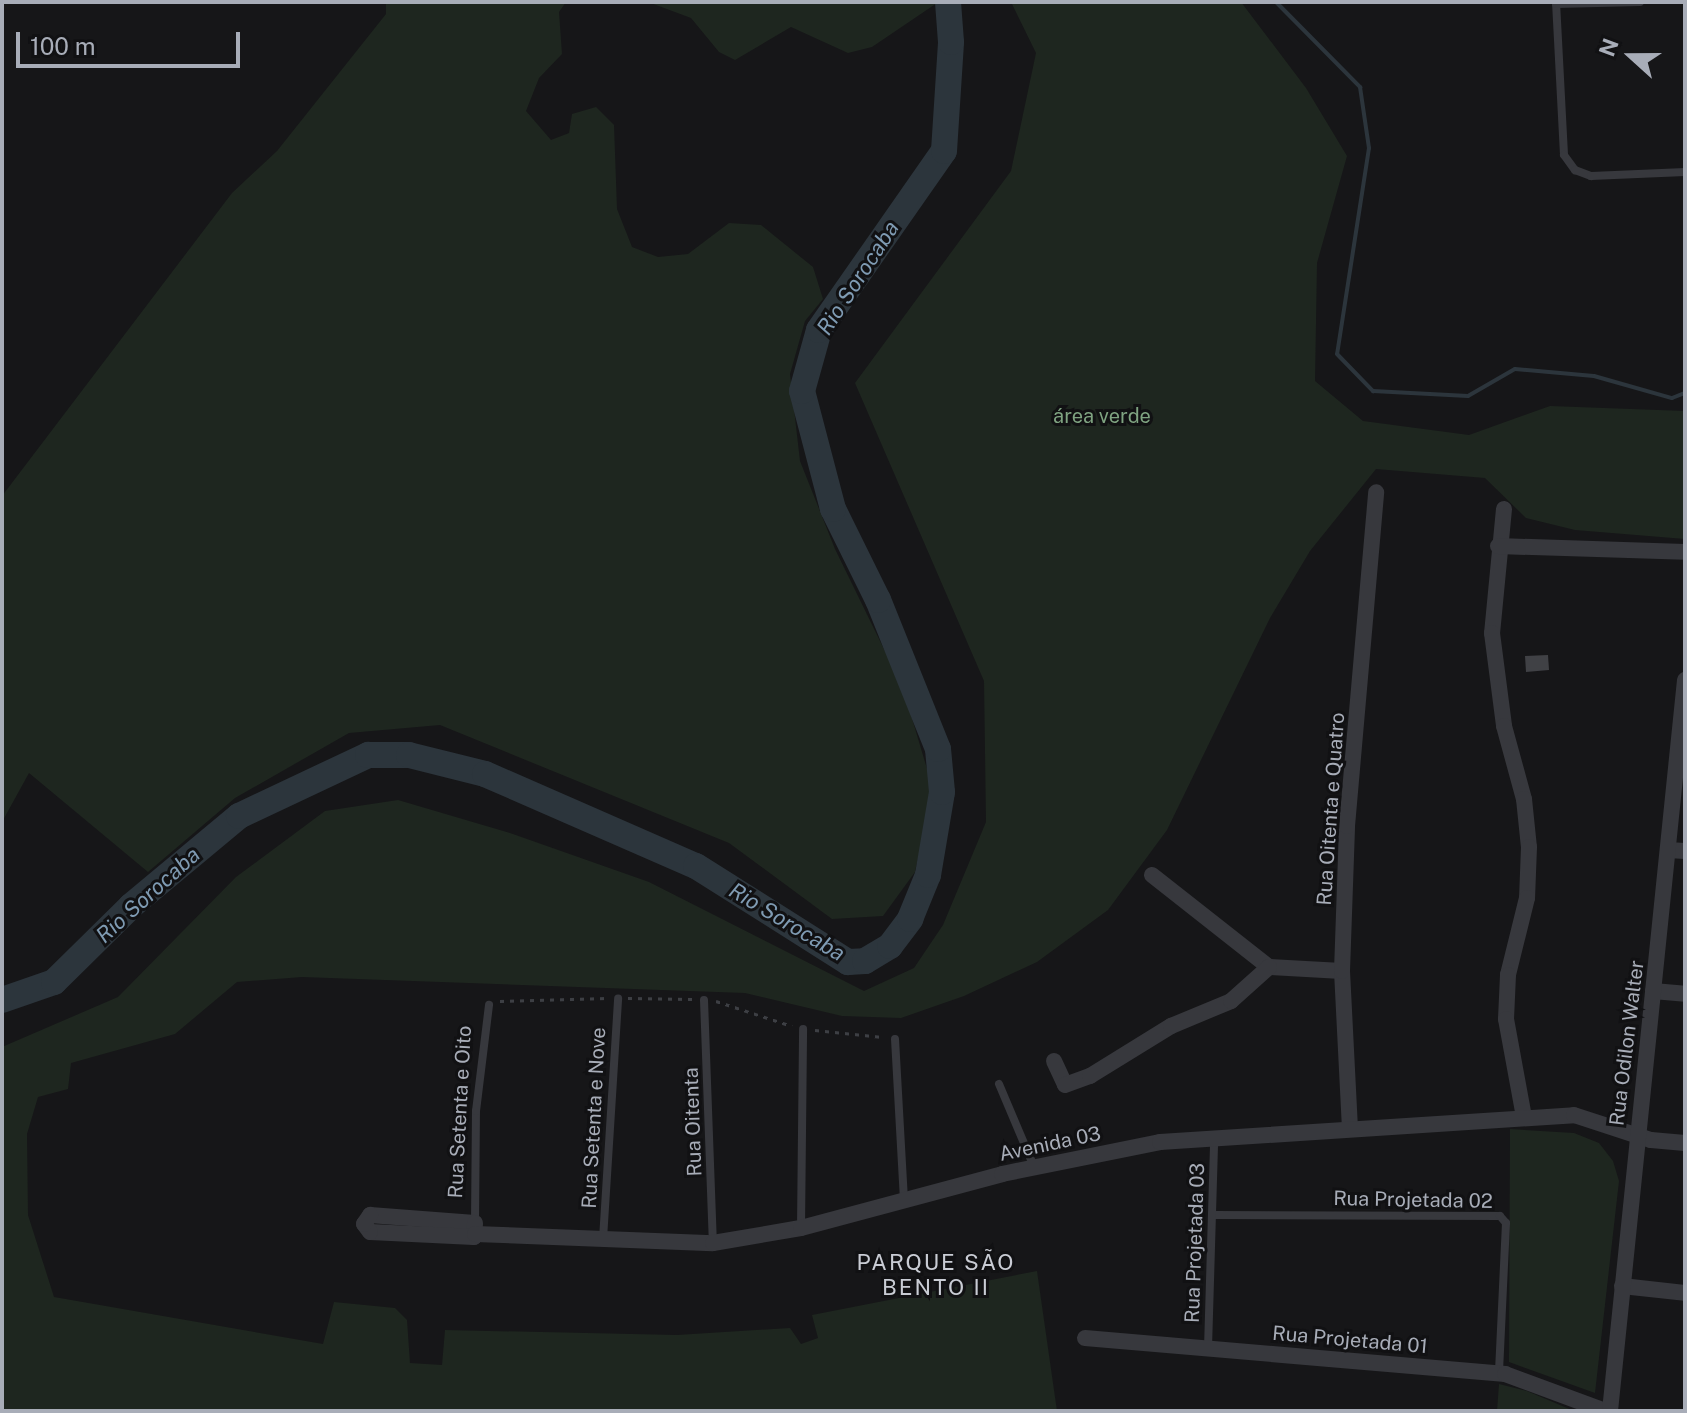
<!DOCTYPE html>
<meta charset="utf-8">
<style>
body{margin:0}
#map{position:relative;width:1687px;height:1413px;overflow:hidden;background:#161618;font-family:"Public Sans",sans-serif}
div>[style]{position:absolute}
[style*='--x']{left:calc(var(--x)*1px);top:calc(var(--y)*1px);width:calc(var(--w)*1px);rotate:calc(var(--a)*1deg)}
.green>*{inset:0;background:#1e261f}
.stream>*{height:4px;margin:-2px;padding:0 2px;transform-origin:2px;border-radius:2px;background:#2c353c}
.river>*{height:26px;margin:-13px;padding:0 13px;transform-origin:13px;border-radius:13px;background:#2c353c}
.building>*{inset:0;background:#404145}
.path>*{height:3px;margin-top:-1.5px;transform-origin:0;background:repeating-linear-gradient(90deg,#3d3f44 0 4px,transparent 0 10px)}
.lane>*{height:8px;margin:-4px;padding:0 4px;transform-origin:4px;border-radius:4px;background:#37383d}
.street>*{height:16px;margin:-8px;padding:0 8px;transform-origin:8px;border-radius:8px;background:#37383d}
span{translate:-50% -50%;white-space:nowrap;text-align:center;line-height:1.15;-webkit-text-stroke:6px #111113;paint-order:stroke}
.park-label{font-size:20px;color:#7fa381}
.street-label{font-size:20px;color:#a8adb8}
.water-label{font-size:22px;color:#7f9bb3;font-style:italic}
.neighbourhood-label{font-size:22px;color:#c9ccd4;letter-spacing:2px}
.frame{position:absolute;inset:0;border:4px solid #a8adb8;pointer-events:none}
.north{position:absolute;left:1591px;top:16px;width:80px;height:80px;-webkit-text-stroke:6px #111113;paint-order:stroke;rotate:291deg;font-size:22px;font-weight:700;line-height:32px;text-align:center;color:#a8adb8}
.north::after{content:'';display:block;margin:auto;width:28px;height:36px;background:#a8adb8;clip-path:polygon(50% 0,100% 100%,50% 72%,0 100%)}
.scale{position:absolute;left:16px;top:32px;width:224px;height:36px;box-sizing:border-box;border:4px solid #a8adb8;border-top:0;padding-left:10px;font-size:24px;line-height:28px;white-space:nowrap;color:#a8adb8;-webkit-text-stroke:6px #111113;paint-order:stroke}
</style>
<div id="map">
<div class="green">
<div style="clip-path:polygon(386px 2px,566px 2px,559px 12px,562px 54px,539px 78px,526px 111px,551px 140px,569px 133px,572px 114px,596px 107px,614px 125px,617px 209px,632px 247px,658px 257px,688px 254px,729px 223px,761px 225px,813px 267px,823px 299px,805px 321px,790px 374px,800px 461px,835px 549px,903px 688px,933px 789px,915px 872px,883px 916px,832px 919px,729px 843px,440px 725px,349px 733px,235px 798px,148px 872px,29px 773px,2px 822px,2px 496px,232px 193px,277px 151px,386px 14px)"></div>
<div style="clip-path:polygon(648px 2px,935px 2px,937px 3px,872px 47px,848px 53px,791px 27px,735px 60px,719px 52px,691px 18px)"></div>
<div style="clip-path:polygon(1011px 2px,1241px 2px,1306px 88px,1347px 156px,1317px 263px,1315px 381px,1363px 421px,1469px 435px,1550px 406px,1685px 411px,1685px 539px,1575px 530px,1526px 518px,1485px 478px,1376px 469px,1310px 551px,1270px 618px,1167px 830px,1108px 910px,1037px 962px,964px 996px,901px 1018px,842px 1016px,745px 993px,302px 977px,237px 982px,175px 1034px,71px 1063px,68px 1089px,38px 1097px,27px 1134px,28px 1215px,54px 1297px,323px 1344px,334px 1302px,395px 1308px,407px 1320px,410px 1363px,442px 1365px,445px 1330px,677px 1335px,790px 1328px,801px 1344px,818px 1338px,812px 1315px,1037px 1271px,1057px 1411px,4px 1411px,2px 1047px,118px 997px,236px 877px,325px 811px,398px 800px,510px 833px,649px 882px,864px 991px,914px 968px,943px 925px,986px 822px,984px 681px,855px 383px,1011px 171px,1036px 53px)"></div>
<div style="clip-path:polygon(1510px 1129px,1574px 1133px,1599px 1143px,1613px 1161px,1619px 1181px,1595px 1393px,1509px 1362px)"></div>
<div style="clip-path:polygon(1499px 1384px,1527px 1391px,1574px 1411px,1497px 1411px)"></div>
</div>
<div class="stream">
<div style="--x:1276;--y:2;--w:120;--a:45.3"></div>
<div style="--x:1360;--y:87;--w:62;--a:81.6"></div>
<div style="--x:1369;--y:148;--w:208;--a:98.8"></div>
<div style="--x:1337;--y:354;--w:52;--a:45.8"></div>
<div style="--x:1373;--y:391;--w:95;--a:3"></div>
<div style="--x:1468;--y:396;--w:54;--a:-29.9"></div>
<div style="--x:1515;--y:369;--w:79;--a:5.1"></div>
<div style="--x:1594;--y:376;--w:81;--a:15.8"></div>
<div style="--x:1672;--y:398;--w:14;--a:-21"></div>
</div>
<div class="river">
<div style="--x:2;--y:1000;--w:55;--a:-19.1"></div>
<div style="--x:54;--y:982;--w:108;--a:-44.6"></div>
<div style="--x:131;--y:906;--w:141;--a:-39.8"></div>
<div style="--x:239;--y:816;--w:143;--a:-25.3"></div>
<div style="--x:368;--y:755;--w:41;--a:0"></div>
<div style="--x:409;--y:755;--w:78;--a:14"></div>
<div style="--x:485;--y:774;--w:230;--a:23.6"></div>
<div style="--x:696;--y:866;--w:180;--a:32.3"></div>
<div style="--x:848;--y:962;--w:17;--a:-3"></div>
<div style="--x:865;--y:961;--w:29;--a:-31"></div>
<div style="--x:890;--y:946;--w:34;--a:-53"></div>
<div style="--x:910;--y:919;--w:48;--a:-67.8"></div>
<div style="--x:928;--y:875;--w:84;--a:-80.4"></div>
<div style="--x:942;--y:792;--w:43;--a:-95.3"></div>
<div style="--x:938;--y:749;--w:161;--a:-111.9"></div>
<div style="--x:878;--y:600;--w:102;--a:-116.3"></div>
<div style="--x:833;--y:509;--w:122;--a:-104.7"></div>
<div style="--x:802;--y:391;--w:63;--a:-74.4"></div>
<div style="--x:819;--y:330;--w:218;--a:-55.1"></div>
<div style="--x:944;--y:151;--w:109;--a:-86.3"></div>
<div style="--x:951;--y:42;--w:40;--a:-94.3"></div>
</div>
<div class="building">
<div style="clip-path:polygon(1548px 655px,1549px 670px,1526px 672px,1525px 656px)"></div>
</div>
<div class="path">
<div style="--x:628;--y:998;--w:64;--a:0.9"></div>
<div style="--x:500;--y:1001;--w:108;--a:-1.6"></div>
<div style="--x:716;--y:1001;--w:80;--a:18.2"></div>
<div style="--x:815;--y:1030;--w:68;--a:5.9"></div>
</div>
<div class="lane">
<div style="--x:1556;--y:2;--w:153;--a:87"></div>
<div style="--x:1564;--y:155;--w:19;--a:54"></div>
<div style="--x:1575;--y:170;--w:17;--a:21"></div>
<div style="--x:1591;--y:176;--w:94;--a:-2.4"></div>
<div style="--x:1556;--y:4;--w:84;--a:-1.4"></div>
<div style="--x:704;--y:1000;--w:243;--a:87.9"></div>
<div style="--x:895;--y:1039;--w:163;--a:86.8"></div>
<div style="--x:999;--y:1084;--w:90;--a:67.1"></div>
<div style="--x:1215;--y:1215;--w:285;--a:0.2"></div>
<div style="--x:1500;--y:1216;--w:9;--a:49"></div>
<div style="--x:1506;--y:1223;--w:150;--a:92.7"></div>
<div style="--x:475;--y:1223;--w:112;--a:-89.5"></div>
<div style="--x:476;--y:1111;--w:107;--a:-83"></div>
<div style="--x:801;--y:1228;--w:199;--a:-89.4"></div>
<div style="--x:603;--y:1239;--w:241;--a:-86.4"></div>
<div style="--x:1208;--y:1348;--w:208;--a:-88.3"></div>
</div>
<div class="street">
<div style="--x:1504;--y:509;--w:125;--a:95.5"></div>
<div style="--x:1492;--y:633;--w:94;--a:82.6"></div>
<div style="--x:1504;--y:726;--w:76;--a:74.7"></div>
<div style="--x:1524;--y:799;--w:48;--a:84.1"></div>
<div style="--x:1529;--y:847;--w:51;--a:92.2"></div>
<div style="--x:1527;--y:898;--w:79;--a:103.9"></div>
<div style="--x:1508;--y:975;--w:44;--a:92.6"></div>
<div style="--x:1506;--y:1019;--w:100;--a:79.6"></div>
<div style="--x:1498;--y:546;--w:187;--a:1.8"></div>
<div style="--x:1668;--y:850;--w:17;--a:3"></div>
<div style="--x:1152;--y:875;--w:149;--a:38.2"></div>
<div style="--x:1269;--y:967;--w:73;--a:3.1"></div>
<div style="--x:1653;--y:991;--w:32;--a:5"></div>
<div style="--x:1054;--y:1061;--w:26;--a:65"></div>
<div style="--x:1065;--y:1085;--w:27;--a:-20"></div>
<div style="--x:1090;--y:1076;--w:95;--a:-31.7"></div>
<div style="--x:1171;--y:1026;--w:65;--a:-22.6"></div>
<div style="--x:1231;--y:1001;--w:51;--a:-41.8"></div>
<div style="--x:1350;--y:1129;--w:158;--a:-92.9"></div>
<div style="--x:1342;--y:971;--w:145;--a:-88"></div>
<div style="--x:1347;--y:826;--w:335;--a:-85"></div>
<div style="--x:370;--y:1215;--w:105;--a:4.4"></div>
<div style="--x:475;--y:1223;--w:14;--a:94"></div>
<div style="--x:474;--y:1237;--w:104;--a:-177.2"></div>
<div style="--x:370;--y:1232;--w:10;--a:-127"></div>
<div style="--x:364;--y:1224;--w:11;--a:-56"></div>
<div style="--x:475;--y:1234;--w:238;--a:2.2"></div>
<div style="--x:713;--y:1243;--w:89;--a:-9.7"></div>
<div style="--x:801;--y:1228;--w:208;--a:-15"></div>
<div style="--x:1002;--y:1174;--w:161;--a:-11.4"></div>
<div style="--x:1160;--y:1142;--w:415;--a:-3.7"></div>
<div style="--x:1574;--y:1115;--w:81;--a:18"></div>
<div style="--x:1651;--y:1140;--w:34;--a:5"></div>
<div style="--x:1622;--y:1286;--w:63;--a:6.3"></div>
<div style="--x:1085;--y:1338;--w:422;--a:4.9"></div>
<div style="--x:1505;--y:1374;--w:107;--a:20.3"></div>
<div style="--x:1610;--y:1411;--w:735;--a:-84.14"></div>
</div>
<div class="park-label">
<span style="left:1102px;top:416px">área verde</span>
</div>
<div class="street-label">
<span style="left:1331px;top:809px;rotate:-86deg">Rua Oitenta e Quatro</span>
<span style="left:1627px;top:1043px;rotate:-83deg">Rua Odilon Walter</span>
<span style="left:460px;top:1112px;rotate:-87deg">Rua Setenta e Oito</span>
<span style="left:594px;top:1118px;rotate:-87deg">Rua Setenta e Nove</span>
<span style="left:693px;top:1122px;rotate:-92deg">Rua Oitenta</span>
<span style="left:1050px;top:1144px;rotate:-12deg">Avenida 03</span>
<span style="left:1413px;top:1200px;rotate:1deg">Rua Projetada 02</span>
<span style="left:1195px;top:1243px;rotate:-88deg">Rua Projetada 03</span>
<span style="left:1350px;top:1340px;rotate:5deg">Rua Projetada 01</span>
</div>
<div class="water-label">
<span style="left:858px;top:278px;rotate:-57deg">Rio Sorocaba</span>
<span style="left:148px;top:895px;rotate:-42deg">Rio Sorocaba</span>
<span style="left:787px;top:922px;rotate:31deg">Rio Sorocaba</span>
</div>
<div class="neighbourhood-label">
<span style="left:936px;top:1275px">PARQUE SÃO<br>BENTO II</span>
</div>
<div class="frame"></div>
<div class="north">N</div>
<div class="scale">100 m</div>
</div>
